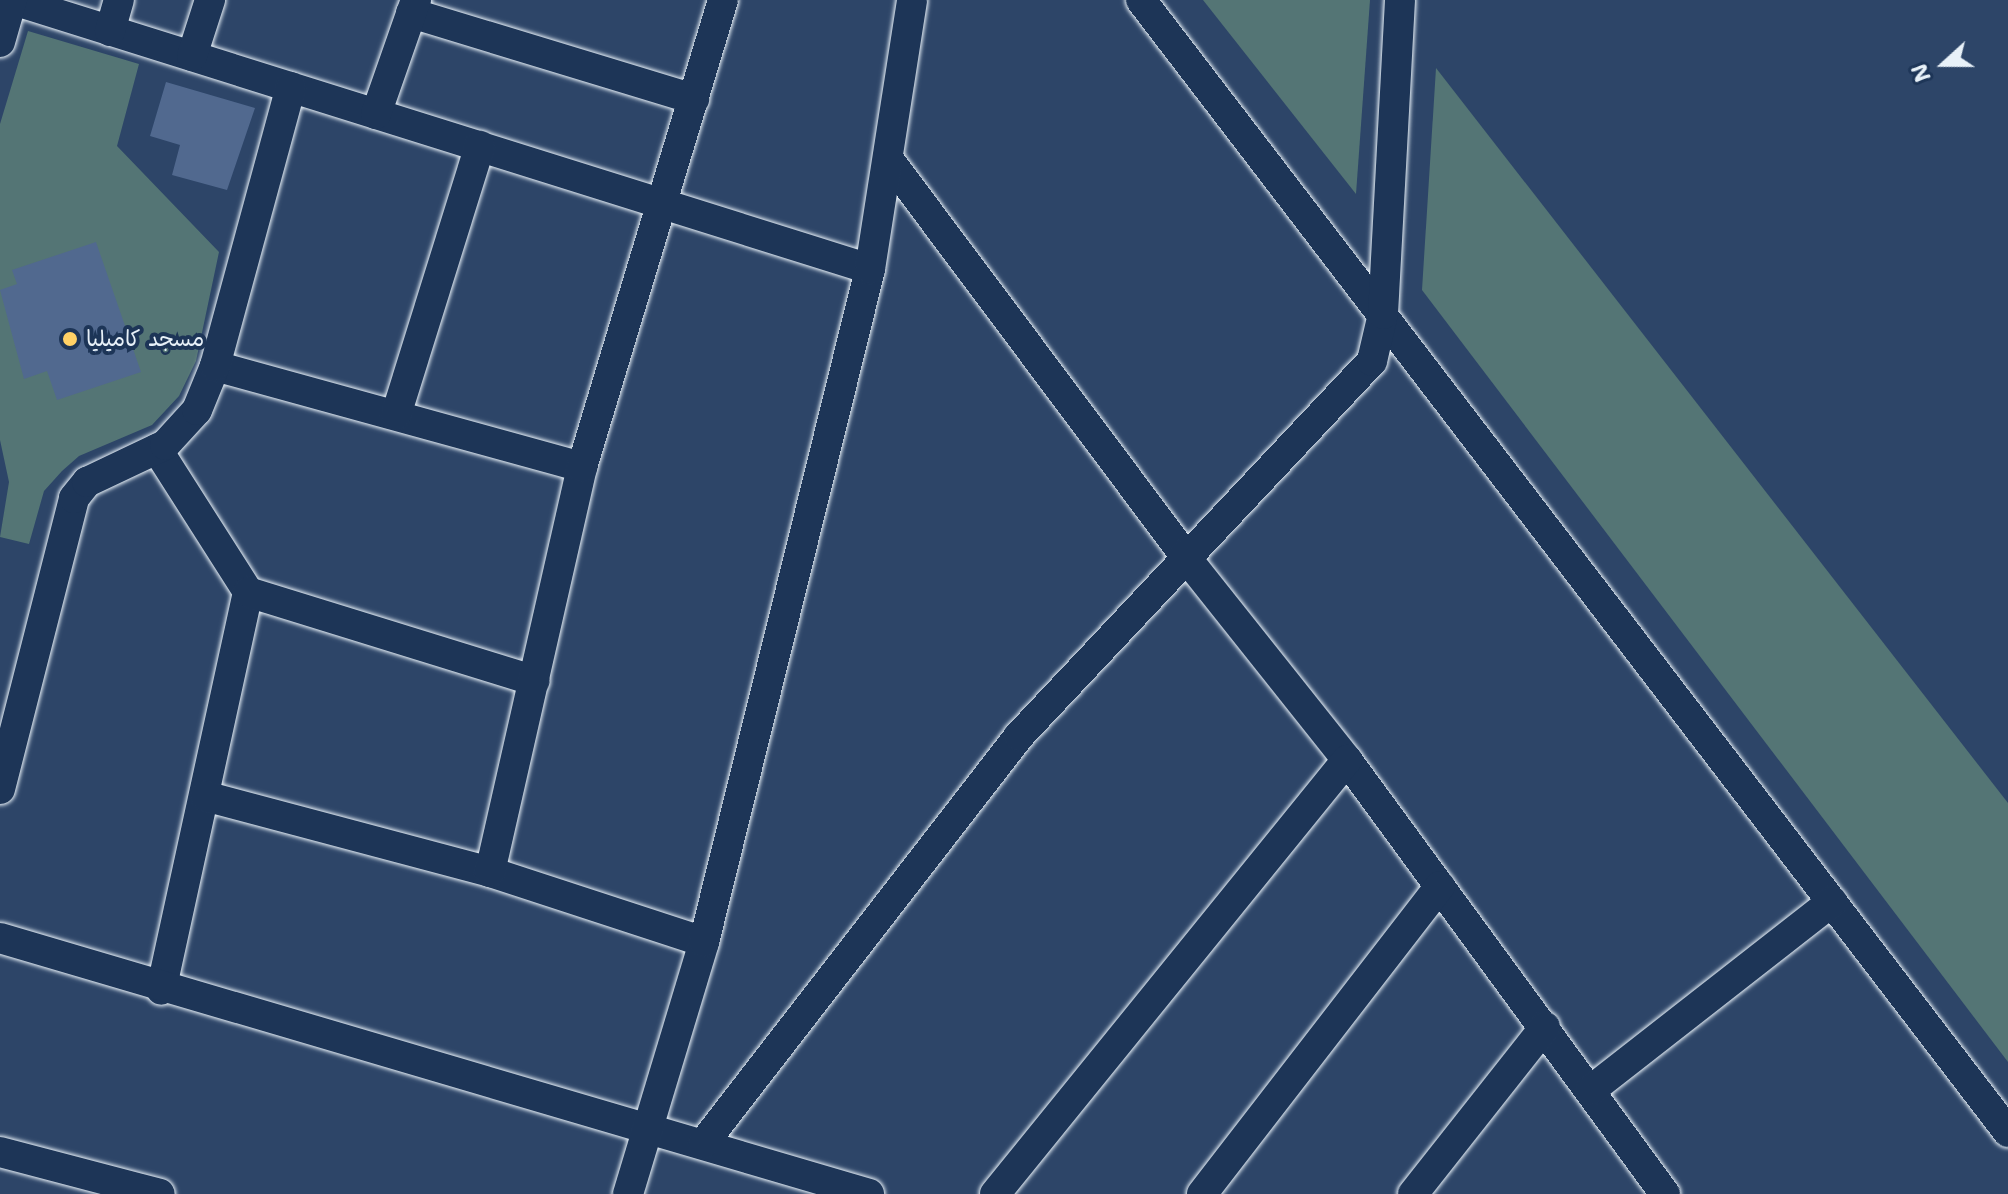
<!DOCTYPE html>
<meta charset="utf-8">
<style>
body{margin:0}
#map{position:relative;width:2008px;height:1194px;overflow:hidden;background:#2d4568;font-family:"Shantell Sans","Playpen Sans Arabic",sans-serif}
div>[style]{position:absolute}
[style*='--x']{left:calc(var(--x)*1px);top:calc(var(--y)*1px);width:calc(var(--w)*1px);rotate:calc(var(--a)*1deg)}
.green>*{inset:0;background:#547575}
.building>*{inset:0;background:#51698f}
.roads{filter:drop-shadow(0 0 2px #e8f1f8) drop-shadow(0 0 2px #e8f1f8)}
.minor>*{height:30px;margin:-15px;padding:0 15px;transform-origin:15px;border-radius:15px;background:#1d3557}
.dots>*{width:22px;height:22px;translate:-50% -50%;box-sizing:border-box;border:4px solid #1d3557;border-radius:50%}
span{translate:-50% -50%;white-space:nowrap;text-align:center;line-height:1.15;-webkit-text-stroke:8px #1d3557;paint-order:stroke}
.poi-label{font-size:22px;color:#e8f1f8}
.left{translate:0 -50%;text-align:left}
.north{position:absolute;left:1904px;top:24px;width:80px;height:80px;-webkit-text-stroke:6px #1d3557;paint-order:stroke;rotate:249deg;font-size:22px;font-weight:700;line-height:32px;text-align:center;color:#e8f1f8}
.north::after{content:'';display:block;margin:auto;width:28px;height:36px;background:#e8f1f8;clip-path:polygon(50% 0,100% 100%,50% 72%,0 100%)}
</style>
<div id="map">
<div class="green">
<div style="clip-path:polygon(1203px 0,1370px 0,1356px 194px)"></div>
<div style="clip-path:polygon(28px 31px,139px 64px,117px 146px,219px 252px,196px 361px,179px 396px,152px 425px,79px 456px,62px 471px,44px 491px,29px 544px,0 537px,9px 482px,0 440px,0 124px)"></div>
<div style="clip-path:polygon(1436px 68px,2008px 803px,2008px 1062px,1422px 290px)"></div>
</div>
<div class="building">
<div style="clip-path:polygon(166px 82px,255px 108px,227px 190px,172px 175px,180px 145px,150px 136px)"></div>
<div style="clip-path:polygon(96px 242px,141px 372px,57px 400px,47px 371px,24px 379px,0 290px,17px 284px,12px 270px)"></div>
</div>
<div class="roads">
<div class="minor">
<div style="--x:13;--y:0;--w:898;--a:17.43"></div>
<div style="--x:1141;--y:0;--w:1426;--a:52.55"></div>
<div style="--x:411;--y:13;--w:296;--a:16.9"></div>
<div style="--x:110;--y:31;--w:32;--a:-74"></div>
<div style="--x:0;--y:42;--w:44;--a:-74.1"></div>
<div style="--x:192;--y:56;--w:59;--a:-72.2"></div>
<div style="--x:376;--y:114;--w:121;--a:-70.7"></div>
<div style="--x:889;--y:160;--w:493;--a:53.2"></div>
<div style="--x:1184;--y:555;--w:262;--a:51.5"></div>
<div style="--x:1347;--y:760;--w:538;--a:53.77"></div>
<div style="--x:215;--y:366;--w:381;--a:15.4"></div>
<div style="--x:396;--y:415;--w:282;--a:-72.7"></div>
<div style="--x:157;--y:449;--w:169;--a:57.5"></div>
<div style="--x:248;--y:592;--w:407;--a:102.3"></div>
<div style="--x:248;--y:592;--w:300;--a:17.2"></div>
<div style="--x:0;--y:789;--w:300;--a:-75.7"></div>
<div style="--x:74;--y:498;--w:21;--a:-51"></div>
<div style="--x:87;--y:482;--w:86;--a:-25.4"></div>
<div style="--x:165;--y:445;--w:47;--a:-47.6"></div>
<div style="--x:197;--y:410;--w:48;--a:-67.8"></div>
<div style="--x:215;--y:366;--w:289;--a:-74.8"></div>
<div style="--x:205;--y:796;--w:295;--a:14.9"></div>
<div style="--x:490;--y:872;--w:225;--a:18.1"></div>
<div style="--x:490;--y:872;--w:415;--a:-77.2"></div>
<div style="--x:582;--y:467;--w:488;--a:-73.2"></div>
<div style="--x:0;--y:938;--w:906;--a:16.41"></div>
<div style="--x:1591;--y:1090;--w:306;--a:-38"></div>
<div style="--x:703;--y:1144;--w:516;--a:-52.24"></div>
<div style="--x:1019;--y:736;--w:515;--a:-46.73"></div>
<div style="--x:1372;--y:361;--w:48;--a:-76.8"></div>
<div style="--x:1383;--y:314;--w:314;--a:-86.9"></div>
<div style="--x:0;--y:1152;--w:165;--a:14.7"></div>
<div style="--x:628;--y:1194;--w:263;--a:-73.2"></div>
<div style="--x:704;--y:942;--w:693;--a:-76.14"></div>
<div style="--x:870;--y:269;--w:272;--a:-81.1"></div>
<div style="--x:995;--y:1194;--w:559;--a:-50.96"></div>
<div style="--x:1202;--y:1194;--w:389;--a:-52.3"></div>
<div style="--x:1413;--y:1194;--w:213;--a:-51.7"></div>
</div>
</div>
<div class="dots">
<div style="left:70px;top:339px;background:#ffd166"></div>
</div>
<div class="poi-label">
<span class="left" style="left:86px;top:339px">مسجد كاميليا</span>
</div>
<div class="north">N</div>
</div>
